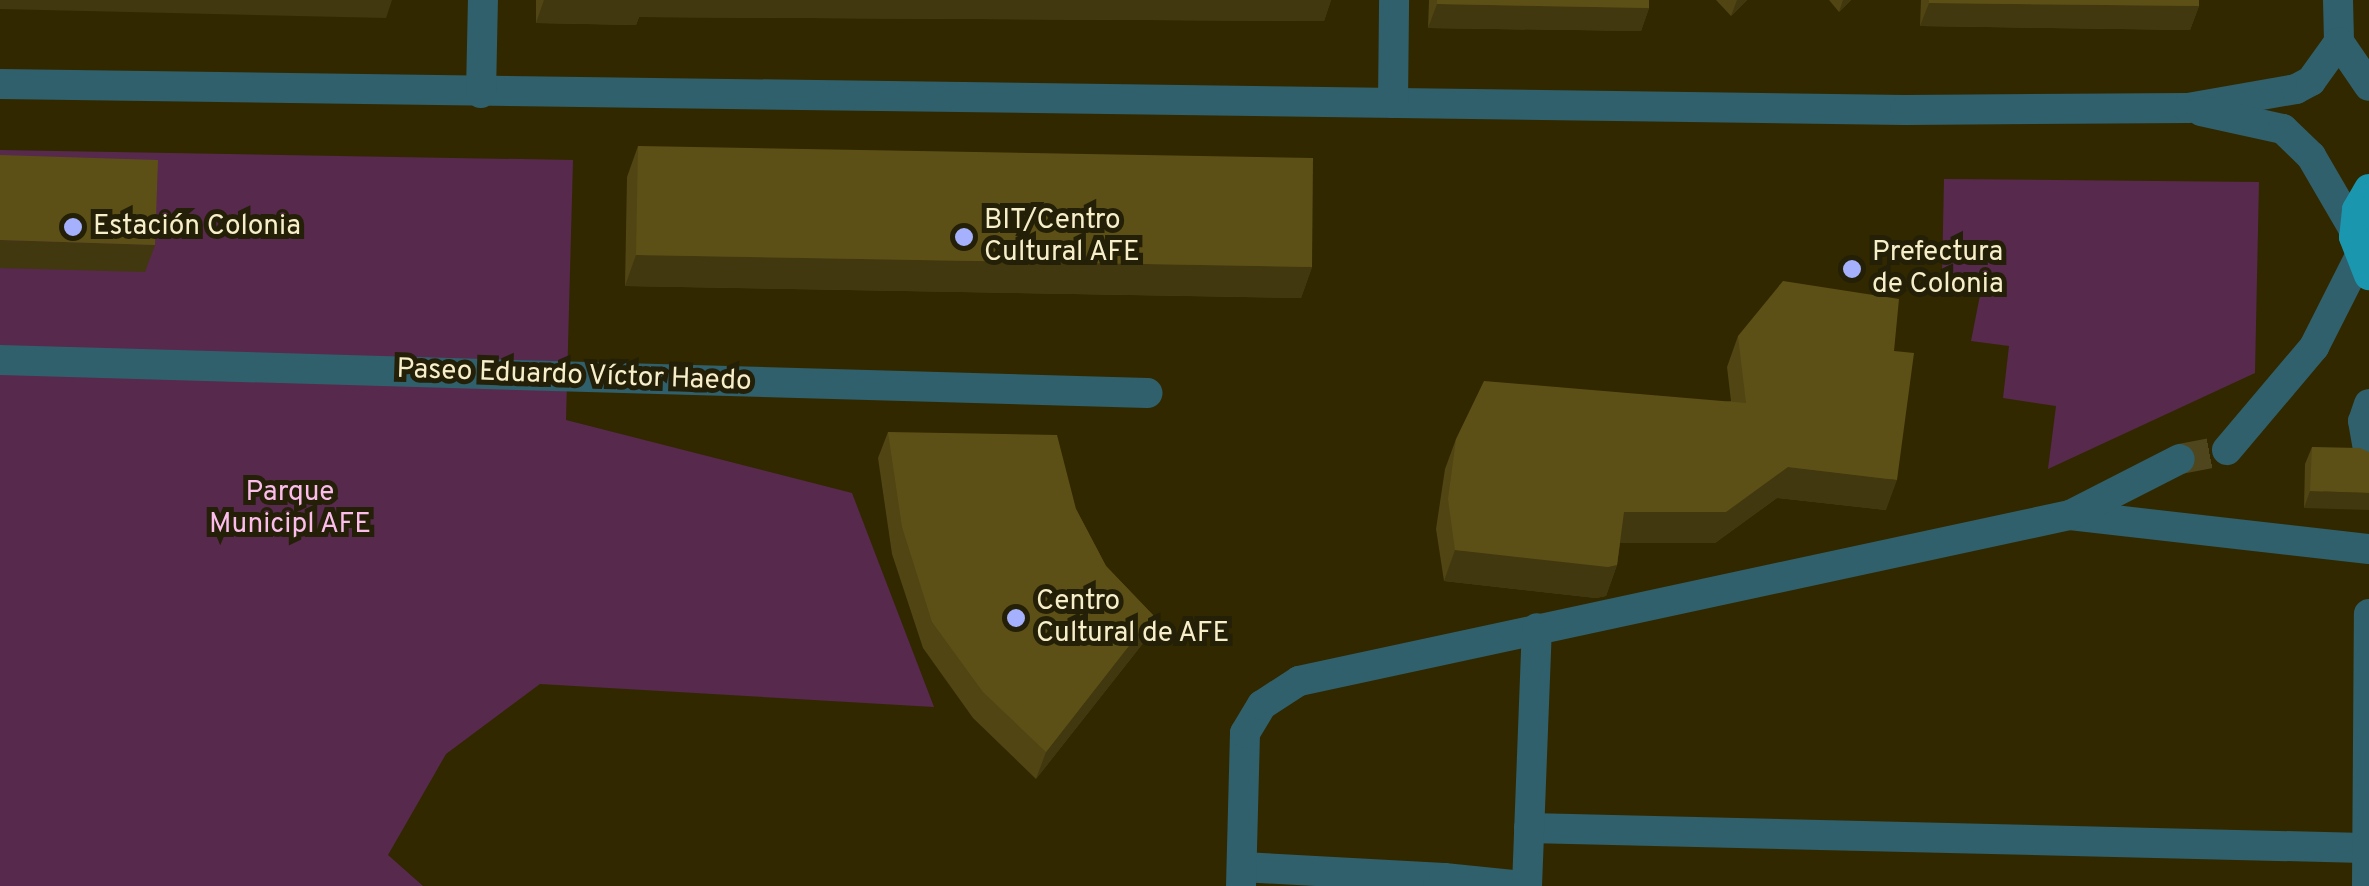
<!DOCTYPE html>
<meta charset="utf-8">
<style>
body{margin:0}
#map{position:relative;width:2369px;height:886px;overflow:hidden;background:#312800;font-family:Overpass,sans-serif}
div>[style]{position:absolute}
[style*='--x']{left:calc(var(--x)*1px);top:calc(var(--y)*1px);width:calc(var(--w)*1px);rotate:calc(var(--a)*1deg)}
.green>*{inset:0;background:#57294d}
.minor-tunnel>*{height:30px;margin-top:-15px;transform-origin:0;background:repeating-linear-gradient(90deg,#4f461e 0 30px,transparent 0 45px)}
.minor>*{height:30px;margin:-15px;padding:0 15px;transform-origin:15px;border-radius:15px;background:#30606c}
.major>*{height:30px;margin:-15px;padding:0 15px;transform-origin:15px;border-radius:15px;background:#1b96af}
.wall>*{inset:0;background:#504513}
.shaded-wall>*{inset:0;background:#41380f}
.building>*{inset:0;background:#5d5016}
.dots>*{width:28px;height:28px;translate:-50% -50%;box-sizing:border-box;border:5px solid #241f07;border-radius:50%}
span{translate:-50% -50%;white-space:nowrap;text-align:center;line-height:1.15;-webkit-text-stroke:10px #241f07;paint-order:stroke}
.poi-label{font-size:28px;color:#f7eeca}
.left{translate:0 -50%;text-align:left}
.street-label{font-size:28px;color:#f7eeca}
.park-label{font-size:28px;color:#fcbdeb}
</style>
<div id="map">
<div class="green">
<div style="clip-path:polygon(0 150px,573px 160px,566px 420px,852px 493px,934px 707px,540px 684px,446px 754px,388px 855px,423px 886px,0 886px)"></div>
<div style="clip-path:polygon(1944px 179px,2259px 182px,2255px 373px,2048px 469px,2056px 406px,2003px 398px,2009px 346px,1971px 341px,1984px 275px,1942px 274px)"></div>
</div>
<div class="minor-tunnel">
<div style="--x:2180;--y:459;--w:48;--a:-10.8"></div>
</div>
<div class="minor">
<div style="--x:2338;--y:0;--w:42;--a:88.6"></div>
<div style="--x:2339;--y:42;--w:53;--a:55.7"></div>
<div style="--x:0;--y:84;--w:1905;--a:0.78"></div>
<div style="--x:1905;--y:110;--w:283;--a:-0.4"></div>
<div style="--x:2188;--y:108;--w:110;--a:-10"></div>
<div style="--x:2296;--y:89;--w:17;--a:-28"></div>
<div style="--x:2311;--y:81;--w:48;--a:-54.3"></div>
<div style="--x:481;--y:93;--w:93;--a:-88.8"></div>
<div style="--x:1393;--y:103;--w:103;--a:-89.4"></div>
<div style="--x:2201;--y:111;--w:84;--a:12.4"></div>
<div style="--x:2283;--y:129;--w:39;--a:44"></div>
<div style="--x:2311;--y:156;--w:86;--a:59.8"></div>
<div style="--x:0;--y:360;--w:1148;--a:1.65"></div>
<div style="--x:2369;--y:404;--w:18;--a:109"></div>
<div style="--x:2363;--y:421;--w:34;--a:80"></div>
<div style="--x:2227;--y:450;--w:135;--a:-49.8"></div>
<div style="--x:2314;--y:347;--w:100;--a:-63.2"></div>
<div style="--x:2070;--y:515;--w:301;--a:6.5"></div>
<div style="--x:1529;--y:828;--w:835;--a:1.37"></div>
<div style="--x:1242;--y:867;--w:202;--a:3.1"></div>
<div style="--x:1241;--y:886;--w:153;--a:-88.5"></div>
<div style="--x:1245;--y:733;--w:33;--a:-59"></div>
<div style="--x:1262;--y:705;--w:44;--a:-33"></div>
<div style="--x:1299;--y:681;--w:789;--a:-12.15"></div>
<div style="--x:2070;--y:515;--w:123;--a:-27"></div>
<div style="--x:1438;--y:886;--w:10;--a:-53"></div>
<div style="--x:1444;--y:878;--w:79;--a:5.8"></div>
<div style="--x:1527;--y:886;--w:258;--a:-87.8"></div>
<div style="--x:2367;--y:886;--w:272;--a:-89.6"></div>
</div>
<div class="major">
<div style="--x:2369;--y:189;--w:24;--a:120"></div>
<div style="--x:2357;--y:210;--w:27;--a:96"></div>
<div style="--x:2354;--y:237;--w:41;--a:68.5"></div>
</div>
<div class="wall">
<div style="clip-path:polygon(536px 0,1331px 0,1324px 21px,639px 17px,636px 25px,536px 23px)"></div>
<div style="clip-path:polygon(1429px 0,1649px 0,1649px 8px,1641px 31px,1428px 28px)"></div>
<div style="clip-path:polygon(1716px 0,1747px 0,1731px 16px)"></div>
<div style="clip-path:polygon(1829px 0,1851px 0,1839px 12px)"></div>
<div style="clip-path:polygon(1921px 0,2199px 0,2199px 6px,2190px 30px,1920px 26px)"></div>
<div style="clip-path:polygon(638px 146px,1312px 267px,1301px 298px,625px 286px,627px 177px)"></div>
<div style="clip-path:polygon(1738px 336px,1894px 351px,1886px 510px,1777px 498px,1715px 543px,1620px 543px,1617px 565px,1606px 596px,1596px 598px,1444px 581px,1436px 529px,1445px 469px,1456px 439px,1731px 401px,1727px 367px)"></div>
<div style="clip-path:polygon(888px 432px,1076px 509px,1106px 566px,1153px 615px,1144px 642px,1036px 779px,973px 718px,923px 648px,892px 554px,878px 458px)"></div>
<div style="clip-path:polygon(2312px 447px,2369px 452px,2304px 508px,2305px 464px)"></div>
</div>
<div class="shaded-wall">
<div style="clip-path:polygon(0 0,392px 0,386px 18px,0 9px)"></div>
<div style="clip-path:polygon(544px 0,1331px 0,1324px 21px,639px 17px,636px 25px,536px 23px)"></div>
<div style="clip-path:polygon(1737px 0,1747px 0,1731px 16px)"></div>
<div style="clip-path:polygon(1843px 0,1851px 0,1839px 12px)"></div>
<div style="clip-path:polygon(1929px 3px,2199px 6px,2190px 30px,1920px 26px)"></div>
<div style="clip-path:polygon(1437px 4px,1649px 8px,1641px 31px,1428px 28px)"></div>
<div style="clip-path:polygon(0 240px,155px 245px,145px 272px,0 268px)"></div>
<div style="clip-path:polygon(636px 255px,1312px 267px,1301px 298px,625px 286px)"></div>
<div style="clip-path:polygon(1788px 467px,1897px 480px,1886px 510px,1777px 498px,1715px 543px,1613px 543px,1624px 512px)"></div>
<div style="clip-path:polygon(2310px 491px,2369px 493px,2369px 510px,2304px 508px)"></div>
<div style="clip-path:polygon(1455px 550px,1617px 565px,1606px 596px,1596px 598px,1444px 581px)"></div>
<div style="clip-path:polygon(1153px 615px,1144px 642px,1036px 779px,1046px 752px)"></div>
</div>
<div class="building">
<div style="clip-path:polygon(1437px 0,1649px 0,1649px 8px,1437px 4px)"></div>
<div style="clip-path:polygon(1929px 0,2199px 0,2199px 6px,1929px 3px)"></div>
<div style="clip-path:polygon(638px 146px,1313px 158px,1312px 267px,636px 255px)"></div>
<div style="clip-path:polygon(0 155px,158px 160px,155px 245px,0 240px)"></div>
<div style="clip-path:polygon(1783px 281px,1899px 299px,1894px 351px,1914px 353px,1897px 480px,1788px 467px,1726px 512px,1624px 512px,1617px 565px,1608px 567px,1455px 550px,1448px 499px,1456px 439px,1484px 381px,1746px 403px,1738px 336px)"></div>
<div style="clip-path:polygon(888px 432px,1057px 435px,1076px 509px,1106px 566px,1153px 615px,1046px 752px,983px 692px,932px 622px,902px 527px)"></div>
<div style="clip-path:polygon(2312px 447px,2360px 448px,2369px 452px,2369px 493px,2310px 491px)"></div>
</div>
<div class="dots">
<div style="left:73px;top:227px;background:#a5b1fc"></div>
<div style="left:964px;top:237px;background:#a5b1fc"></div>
<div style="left:1852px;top:269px;background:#a5b1fc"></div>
<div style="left:1016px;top:618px;background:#a5b1fc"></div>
</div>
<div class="poi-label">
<span class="left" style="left:984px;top:237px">BIT/Centro<br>Cultural AFE</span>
<span class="left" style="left:93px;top:227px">Estación Colonia</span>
<span class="left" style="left:1872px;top:269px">Prefectura<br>de Colonia</span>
<span class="left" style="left:1036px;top:618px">Centro<br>Cultural de AFE</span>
</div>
<div class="street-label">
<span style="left:574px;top:376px;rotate:2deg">Paseo Eduardo Víctor Haedo</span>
</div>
<div class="park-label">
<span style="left:290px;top:509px">Parque<br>Municipl AFE</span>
</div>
</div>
